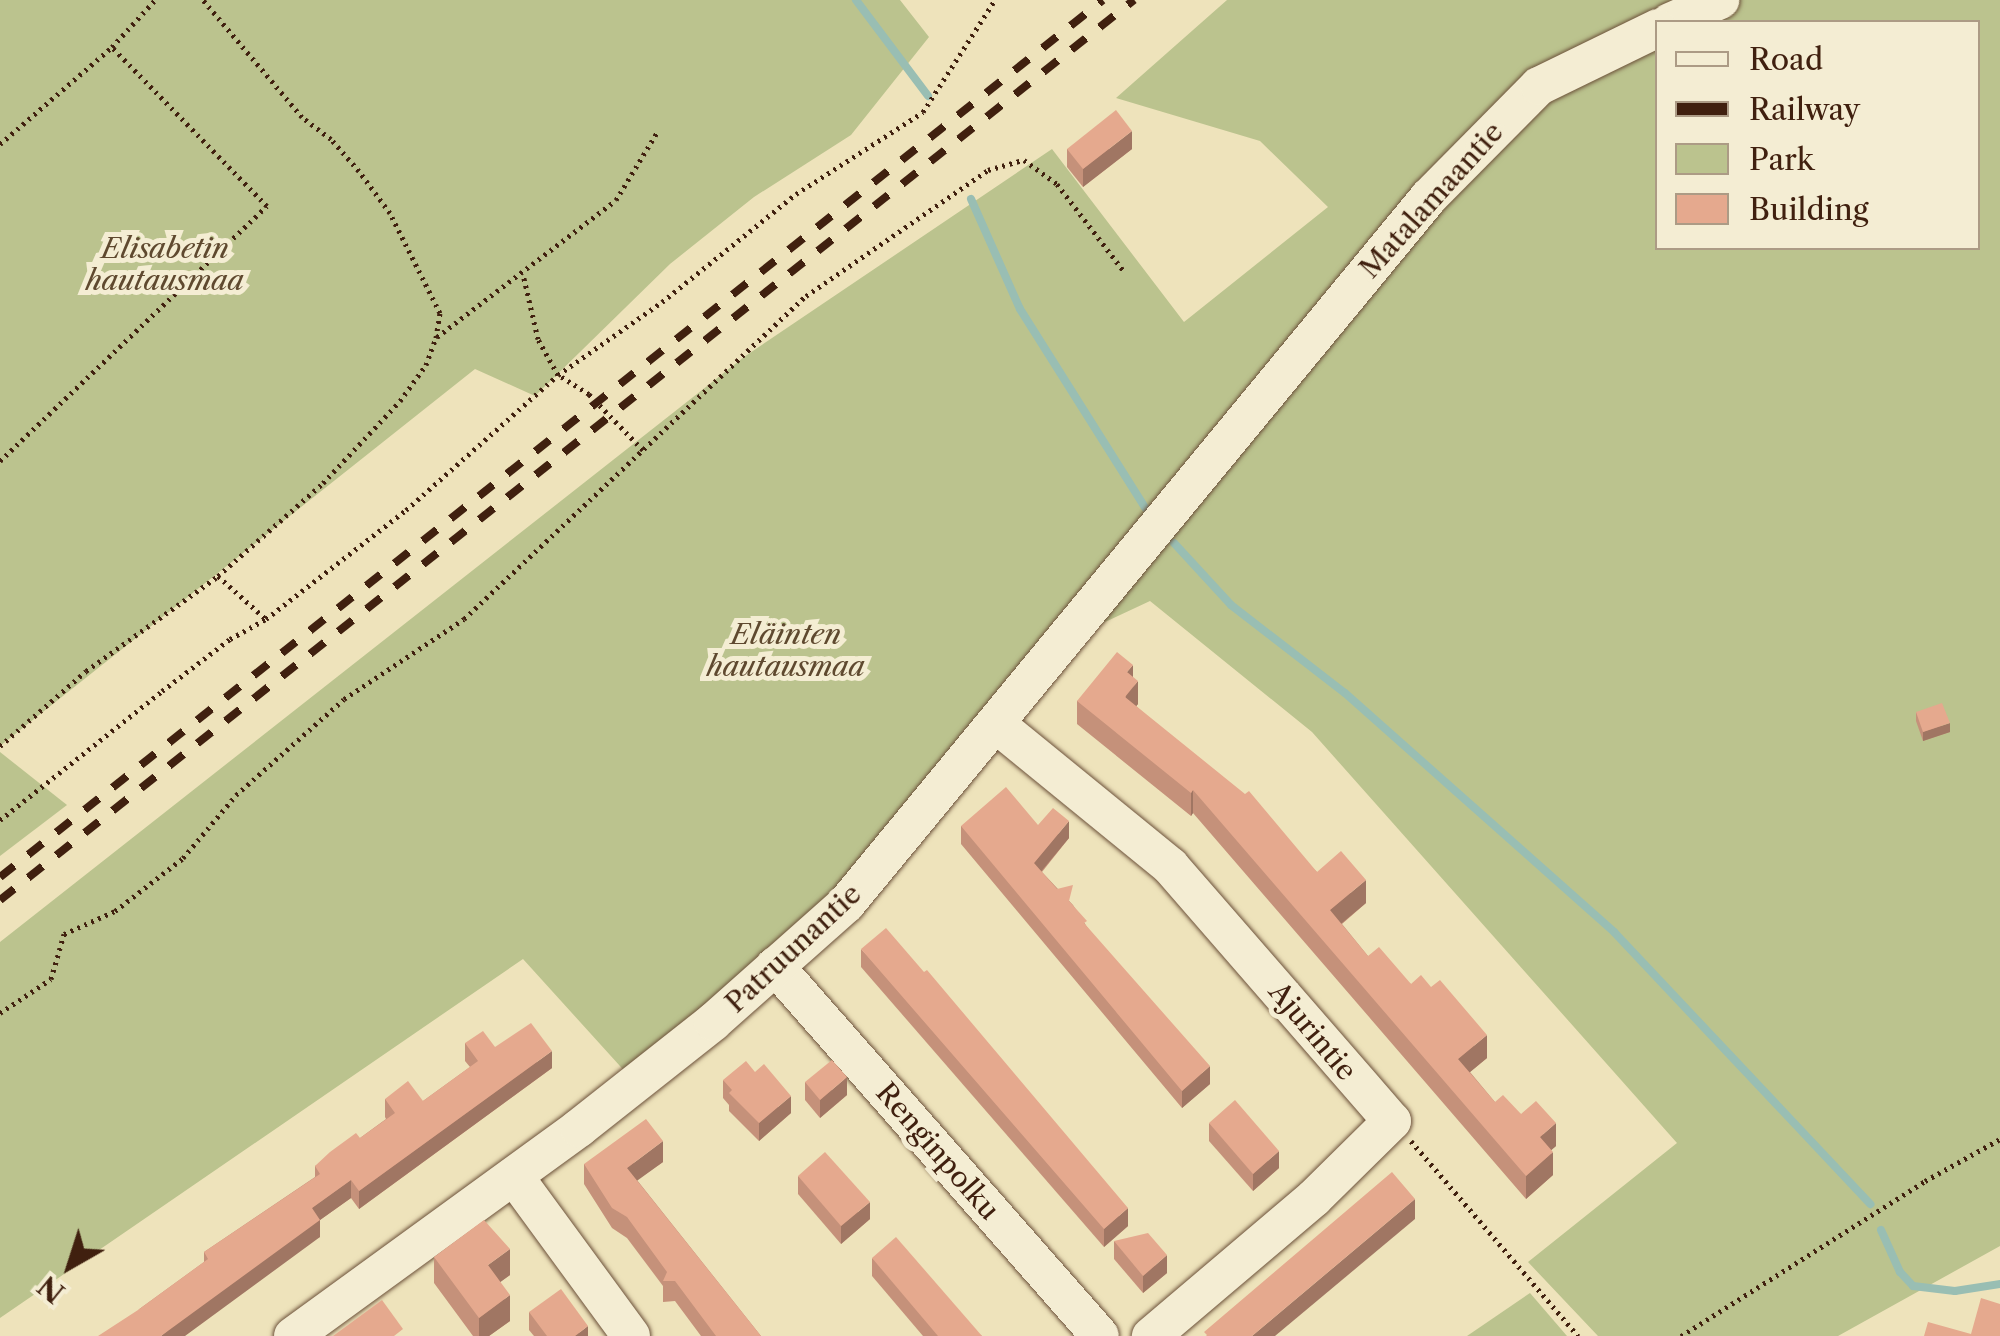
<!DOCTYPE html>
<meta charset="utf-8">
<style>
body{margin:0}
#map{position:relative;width:2000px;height:1336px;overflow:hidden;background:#eee3bb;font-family:"Libre Caslon Text",serif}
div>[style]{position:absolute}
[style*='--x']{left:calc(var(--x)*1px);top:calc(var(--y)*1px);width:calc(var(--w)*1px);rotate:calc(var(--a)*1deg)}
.green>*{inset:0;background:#bbc38e}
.stream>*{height:8px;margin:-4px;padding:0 4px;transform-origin:4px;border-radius:4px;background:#99beb3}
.path>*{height:5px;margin-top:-2.5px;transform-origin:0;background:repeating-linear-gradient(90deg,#40200f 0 2.5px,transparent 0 7.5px)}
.roads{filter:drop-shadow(0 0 2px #6c513a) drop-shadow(0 0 2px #6c513a)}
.minor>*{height:38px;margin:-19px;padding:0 19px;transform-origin:19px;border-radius:19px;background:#f4edd3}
.rail>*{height:8px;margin-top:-4px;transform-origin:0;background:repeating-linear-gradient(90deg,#40200f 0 18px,transparent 0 36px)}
.wall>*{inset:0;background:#c5917a}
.shaded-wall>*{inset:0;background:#a07663}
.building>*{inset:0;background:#e5a98e}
span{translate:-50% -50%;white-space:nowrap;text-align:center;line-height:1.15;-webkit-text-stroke:10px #f4edd3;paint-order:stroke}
.street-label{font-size:28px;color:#40200f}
.park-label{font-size:28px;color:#5f492f;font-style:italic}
.legend{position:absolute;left:1655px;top:20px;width:325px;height:230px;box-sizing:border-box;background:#f4edd3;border:2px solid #ac9b85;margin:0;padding:12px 18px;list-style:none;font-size:30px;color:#40200f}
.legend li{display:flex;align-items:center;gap:20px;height:50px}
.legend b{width:50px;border:2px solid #ac9b85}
.north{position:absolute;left:20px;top:1216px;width:100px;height:100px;-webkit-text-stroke:8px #f4edd3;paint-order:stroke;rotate:219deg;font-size:28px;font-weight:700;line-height:40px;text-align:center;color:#40200f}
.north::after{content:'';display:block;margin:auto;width:35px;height:45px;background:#40200f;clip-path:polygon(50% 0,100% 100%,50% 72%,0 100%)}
</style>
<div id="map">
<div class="green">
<div style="clip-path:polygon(0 0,900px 0,929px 37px,851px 135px,754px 197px,670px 264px,535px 396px,475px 369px,0 746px)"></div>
<div style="clip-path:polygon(evenodd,1227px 0,2000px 0,2000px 1246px,1838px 1336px,1598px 1336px,1528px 1262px,1677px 1143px,1312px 732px,1150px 601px,1073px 637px,838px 896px,629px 1076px,523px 959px,0 1318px,0 942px,744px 357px,1052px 149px,1184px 322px,1328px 207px,1260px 141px,1116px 98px,1227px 0,1658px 22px,1978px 22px,1978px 248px,1658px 248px,1658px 22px)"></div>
<div style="clip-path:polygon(0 752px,67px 805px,0 856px)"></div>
<div style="clip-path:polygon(1530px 1293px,1567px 1336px,1467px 1336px)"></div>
</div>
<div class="stream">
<div style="--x:856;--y:0;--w:120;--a:53.1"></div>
<div style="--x:971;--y:199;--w:120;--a:66"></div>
<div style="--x:1020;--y:309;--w:236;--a:57.8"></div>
<div style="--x:1174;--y:543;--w:84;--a:47.4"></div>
<div style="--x:1231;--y:605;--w:144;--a:37.7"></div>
<div style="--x:1345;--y:693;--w:360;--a:41.6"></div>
<div style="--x:1614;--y:932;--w:374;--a:46.7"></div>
<div style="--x:1881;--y:1230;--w:46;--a:65.7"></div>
<div style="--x:1900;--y:1272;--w:19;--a:47"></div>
<div style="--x:1913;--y:1286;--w:42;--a:6.8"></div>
<div style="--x:1955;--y:1291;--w:46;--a:-8.8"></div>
</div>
<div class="path">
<div style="--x:0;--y:144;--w:148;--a:-40.9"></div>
<div style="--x:112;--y:47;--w:64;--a:-47.5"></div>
<div style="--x:437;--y:337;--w:225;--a:-37.4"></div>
<div style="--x:616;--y:200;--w:81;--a:-58.7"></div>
<div style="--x:643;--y:450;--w:78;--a:-134"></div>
<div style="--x:589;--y:394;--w:36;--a:-148"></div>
<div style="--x:558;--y:375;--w:127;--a:-35.1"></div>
<div style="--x:662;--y:302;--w:172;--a:-38.9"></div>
<div style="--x:796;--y:194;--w:151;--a:-32.8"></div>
<div style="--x:923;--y:112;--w:133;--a:-57.3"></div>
<div style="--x:0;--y:461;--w:369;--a:-43.7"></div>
<div style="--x:267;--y:206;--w:222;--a:-134.3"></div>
<div style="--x:218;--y:576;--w:64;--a:41.9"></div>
<div style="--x:0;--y:746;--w:114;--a:-41.1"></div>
<div style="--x:86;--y:671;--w:163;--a:-35.7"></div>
<div style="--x:218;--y:576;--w:140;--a:-41.5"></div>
<div style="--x:323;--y:483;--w:112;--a:-46.8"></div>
<div style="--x:400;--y:401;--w:44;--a:-54.2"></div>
<div style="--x:426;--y:365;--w:29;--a:-70"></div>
<div style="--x:436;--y:338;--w:25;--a:-81"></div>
<div style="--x:440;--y:313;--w:112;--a:-116.6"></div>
<div style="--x:390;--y:213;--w:52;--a:-126.4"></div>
<div style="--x:359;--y:171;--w:43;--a:-131.2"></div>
<div style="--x:331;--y:139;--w:36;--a:-143"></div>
<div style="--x:302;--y:117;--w:153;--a:-130.2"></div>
<div style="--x:0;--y:820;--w:207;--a:-38.5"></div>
<div style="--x:162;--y:691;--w:86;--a:-37.4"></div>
<div style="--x:230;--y:639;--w:41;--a:-29.1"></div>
<div style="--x:266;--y:619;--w:177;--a:-37.9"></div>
<div style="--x:406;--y:510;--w:203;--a:-41.6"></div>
<div style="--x:558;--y:375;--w:41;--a:-119.1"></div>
<div style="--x:538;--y:339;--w:67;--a:-103"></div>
<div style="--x:0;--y:1013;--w:61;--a:-33.7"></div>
<div style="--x:51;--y:979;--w:47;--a:-73.9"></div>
<div style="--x:64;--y:934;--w:56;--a:-24.3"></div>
<div style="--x:115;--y:911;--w:86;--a:-37.9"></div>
<div style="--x:183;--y:858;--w:82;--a:-49.9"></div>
<div style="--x:236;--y:795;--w:144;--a:-41.6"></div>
<div style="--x:344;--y:699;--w:144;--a:-33.7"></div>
<div style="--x:464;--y:619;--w:470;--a:-43.4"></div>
<div style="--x:806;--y:296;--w:221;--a:-34.7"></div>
<div style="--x:988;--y:170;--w:37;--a:-16"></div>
<div style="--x:1024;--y:160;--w:41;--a:36"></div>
<div style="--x:1057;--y:184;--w:108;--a:52.5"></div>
<div style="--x:1411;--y:1141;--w:257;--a:49.4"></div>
<div style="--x:1681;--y:1336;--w:289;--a:-32.4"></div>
<div style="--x:1925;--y:1181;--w:86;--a:-29.2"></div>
</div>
<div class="roads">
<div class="minor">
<div style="--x:1670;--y:22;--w:55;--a:-23.7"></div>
<div style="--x:996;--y:724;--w:225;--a:39.2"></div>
<div style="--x:1170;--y:866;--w:338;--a:49"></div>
<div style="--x:1392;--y:1121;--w:110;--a:135.4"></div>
<div style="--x:1314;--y:1198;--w:214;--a:139.7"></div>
<div style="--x:775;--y:966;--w:492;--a:48.7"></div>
<div style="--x:514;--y:1176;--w:198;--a:53.8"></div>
<div style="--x:293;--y:1336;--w:354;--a:-36"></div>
<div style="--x:579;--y:1128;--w:171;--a:-38.3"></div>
<div style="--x:713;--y:1022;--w:178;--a:-41.6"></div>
<div style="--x:846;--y:904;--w:916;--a:-50.49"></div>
<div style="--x:1429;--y:197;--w:156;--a:-45.3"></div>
<div style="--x:1539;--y:86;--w:132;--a:-26"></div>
</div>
</div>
<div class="rail">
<div style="--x:0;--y:877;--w:1409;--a:-38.49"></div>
<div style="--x:0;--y:900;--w:1448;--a:-38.44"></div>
</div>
<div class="wall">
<div style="clip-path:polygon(1067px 149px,1132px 149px,1083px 187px,1067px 167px)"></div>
<div style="clip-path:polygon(1133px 677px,1138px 704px,1136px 706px,1317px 872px,1366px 903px,1342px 924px,1368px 956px,1411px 984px,1487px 1058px,1470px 1072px,1495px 1102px,1521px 1114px,1556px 1146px,1551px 1150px,1553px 1175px,1526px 1199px,1193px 813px,1191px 816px,1077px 724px,1077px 701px)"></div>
<div style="clip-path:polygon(1916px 712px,1950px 732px,1923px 741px,1916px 721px)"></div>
<div style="clip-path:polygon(1038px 825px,1069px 838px,1042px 872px,1073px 905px,1087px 927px,1210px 1084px,1182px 1108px,961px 844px,961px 826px)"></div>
<div style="clip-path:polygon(861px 949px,1128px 1226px,1104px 1247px,861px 967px)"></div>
<div style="clip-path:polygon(465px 1043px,495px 1047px,552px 1068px,359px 1209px,351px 1198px,320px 1220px,320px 1237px,138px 1310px,204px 1262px,204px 1252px,315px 1177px,315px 1166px,360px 1138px,386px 1119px,385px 1117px,385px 1099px,423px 1101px,470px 1067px,465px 1061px)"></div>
<div style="clip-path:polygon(723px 1080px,791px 1113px,759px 1141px,729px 1111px,729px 1105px,723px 1098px)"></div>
<div style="clip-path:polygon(805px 1082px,847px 1095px,820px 1118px,805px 1100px)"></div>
<div style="clip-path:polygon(1209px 1123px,1279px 1168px,1253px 1191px,1209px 1141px)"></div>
<div style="clip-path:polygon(663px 1162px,637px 1180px,761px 1336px,701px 1336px,675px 1301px,663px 1302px,663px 1286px,627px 1238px,612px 1228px,584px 1184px,584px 1164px)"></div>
<div style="clip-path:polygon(798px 1176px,870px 1219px,841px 1244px,798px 1194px)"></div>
<div style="clip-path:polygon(1114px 1241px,1167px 1273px,1143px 1293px,1114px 1259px)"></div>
<div style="clip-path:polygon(434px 1257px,510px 1275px,500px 1282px,510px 1321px,489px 1336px,473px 1336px,434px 1283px)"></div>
<div style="clip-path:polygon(872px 1258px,982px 1336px,923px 1336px,872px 1276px)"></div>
<div style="clip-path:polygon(529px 1312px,588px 1336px,534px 1336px,529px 1330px)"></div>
</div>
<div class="shaded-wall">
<div style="clip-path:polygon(1132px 131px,1132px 149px,1083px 187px,1083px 169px)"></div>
<div style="clip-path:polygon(1133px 665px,1133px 687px,1138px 681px,1138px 704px,1125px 720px,1127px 672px)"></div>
<div style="clip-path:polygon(1950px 723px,1950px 732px,1923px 741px,1923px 732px)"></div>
<div style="clip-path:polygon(1193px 790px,1193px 813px,1191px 816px,1191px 793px)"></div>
<div style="clip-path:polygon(1069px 821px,1069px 838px,1034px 880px,1034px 863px)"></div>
<div style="clip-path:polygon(1366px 880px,1366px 903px,1330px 933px,1330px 910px)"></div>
<div style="clip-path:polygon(1487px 1035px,1487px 1058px,1458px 1082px,1458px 1059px)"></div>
<div style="clip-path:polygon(552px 1051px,552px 1068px,359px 1209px,359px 1191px)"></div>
<div style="clip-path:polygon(1210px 1066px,1210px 1084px,1182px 1108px,1182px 1091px)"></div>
<div style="clip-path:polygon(847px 1077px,847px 1095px,820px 1118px,820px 1100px)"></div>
<div style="clip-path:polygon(791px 1096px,791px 1113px,759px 1141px,759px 1123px)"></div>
<div style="clip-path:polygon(1556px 1123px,1556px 1146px,1540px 1160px,1540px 1137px)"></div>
<div style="clip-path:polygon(663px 1141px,663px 1162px,627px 1188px,627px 1168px)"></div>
<div style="clip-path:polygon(1279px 1151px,1279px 1168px,1253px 1191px,1253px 1174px)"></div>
<div style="clip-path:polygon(1553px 1152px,1553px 1175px,1526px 1199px,1526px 1176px)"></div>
<div style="clip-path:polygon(351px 1180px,351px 1198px,320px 1220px,320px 1237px,185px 1336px,161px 1336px,312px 1208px)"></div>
<div style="clip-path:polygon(1415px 1199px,1415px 1219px,1275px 1336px,1252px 1336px)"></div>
<div style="clip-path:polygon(870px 1202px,870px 1219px,841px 1244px,841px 1226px)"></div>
<div style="clip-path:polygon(1128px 1208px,1128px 1226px,1104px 1247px,1104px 1229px)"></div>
<div style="clip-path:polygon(510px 1249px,510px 1275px,488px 1291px,488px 1265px)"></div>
<div style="clip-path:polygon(1167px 1255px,1167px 1273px,1143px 1293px,1143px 1276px)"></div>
<div style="clip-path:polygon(510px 1295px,510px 1321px,489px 1336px,479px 1336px,479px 1318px)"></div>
<div style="clip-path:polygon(588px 1326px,588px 1336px,575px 1336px)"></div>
</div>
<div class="building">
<div style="clip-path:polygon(1116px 110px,1132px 131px,1083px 169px,1067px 149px)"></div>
<div style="clip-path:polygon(1117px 652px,1133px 665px,1127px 672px,1138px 681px,1125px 697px,1245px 794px,1249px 791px,1317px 872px,1341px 851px,1366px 880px,1330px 910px,1368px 956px,1379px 947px,1411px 984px,1421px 975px,1431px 987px,1440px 980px,1487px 1035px,1458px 1059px,1495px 1102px,1503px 1095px,1521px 1114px,1536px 1101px,1556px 1123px,1540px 1137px,1553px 1152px,1526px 1176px,1193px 790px,1191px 793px,1077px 701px)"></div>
<div style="clip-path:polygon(1942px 703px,1950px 723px,1923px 732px,1916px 712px)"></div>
<div style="clip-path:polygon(1006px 787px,1038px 825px,1053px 808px,1069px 821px,1034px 863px,1057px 889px,1073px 885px,1069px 901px,1087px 921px,1084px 923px,1210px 1066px,1182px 1091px,961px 826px)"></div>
<div style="clip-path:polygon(886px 928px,924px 972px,927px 970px,1128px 1208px,1104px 1229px,861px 949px)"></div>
<div style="clip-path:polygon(531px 1023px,552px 1051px,359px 1191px,351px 1180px,312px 1208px,320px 1220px,161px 1336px,98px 1336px,138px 1310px,208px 1259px,204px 1252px,320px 1174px,315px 1166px,330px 1152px,356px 1133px,360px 1138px,395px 1113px,385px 1099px,408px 1081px,423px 1101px,478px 1061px,465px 1043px,483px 1031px,495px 1047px)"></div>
<div style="clip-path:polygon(832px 1060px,847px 1077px,820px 1100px,805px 1082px)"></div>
<div style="clip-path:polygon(746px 1061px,755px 1072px,764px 1064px,791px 1096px,759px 1123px,729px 1093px,732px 1090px,723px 1080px)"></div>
<div style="clip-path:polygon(1235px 1100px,1279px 1151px,1253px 1174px,1209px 1123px)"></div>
<div style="clip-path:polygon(646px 1119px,663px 1141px,627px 1168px,761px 1336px,716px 1336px,675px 1281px,663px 1281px,667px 1272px,627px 1217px,612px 1208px,584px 1164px)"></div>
<div style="clip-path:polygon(825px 1152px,870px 1202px,841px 1226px,798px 1176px)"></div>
<div style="clip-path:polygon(1392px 1172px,1415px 1199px,1252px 1336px,1206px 1336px,1207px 1335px,1204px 1332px)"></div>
<div style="clip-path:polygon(484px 1220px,510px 1249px,488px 1265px,510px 1295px,479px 1318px,434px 1257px)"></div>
<div style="clip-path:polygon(1148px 1233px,1167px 1255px,1143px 1276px,1114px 1241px)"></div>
<div style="clip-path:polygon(896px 1237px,982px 1336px,938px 1336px,872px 1258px)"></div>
<div style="clip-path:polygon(561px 1289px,588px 1326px,575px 1336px,547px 1336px,529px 1312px)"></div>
<div style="clip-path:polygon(1981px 1298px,2000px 1304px,2000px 1336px,1924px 1336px,1928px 1322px,1971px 1334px)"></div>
<div style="clip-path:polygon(382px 1300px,403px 1329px,394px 1336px,333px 1336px)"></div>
</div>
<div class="street-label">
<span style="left:1431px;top:200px;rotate:-48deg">Matalamaantie</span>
<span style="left:793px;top:948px;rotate:-43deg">Patruunantie</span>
<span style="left:1313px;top:1031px;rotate:50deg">Ajurintie</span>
<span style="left:938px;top:1151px;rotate:49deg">Renginpolku</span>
</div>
<div class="park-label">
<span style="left:165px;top:264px">Elisabetin<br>hautausmaa</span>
<span style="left:786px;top:650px">Eläinten<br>hautausmaa</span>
</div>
<ul class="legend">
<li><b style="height:12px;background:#f4edd3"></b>Road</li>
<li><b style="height:12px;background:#40200f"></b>Railway</li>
<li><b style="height:28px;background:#bbc38e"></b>Park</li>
<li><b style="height:28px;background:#e5a98e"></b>Building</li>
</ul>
<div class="north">N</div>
</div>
